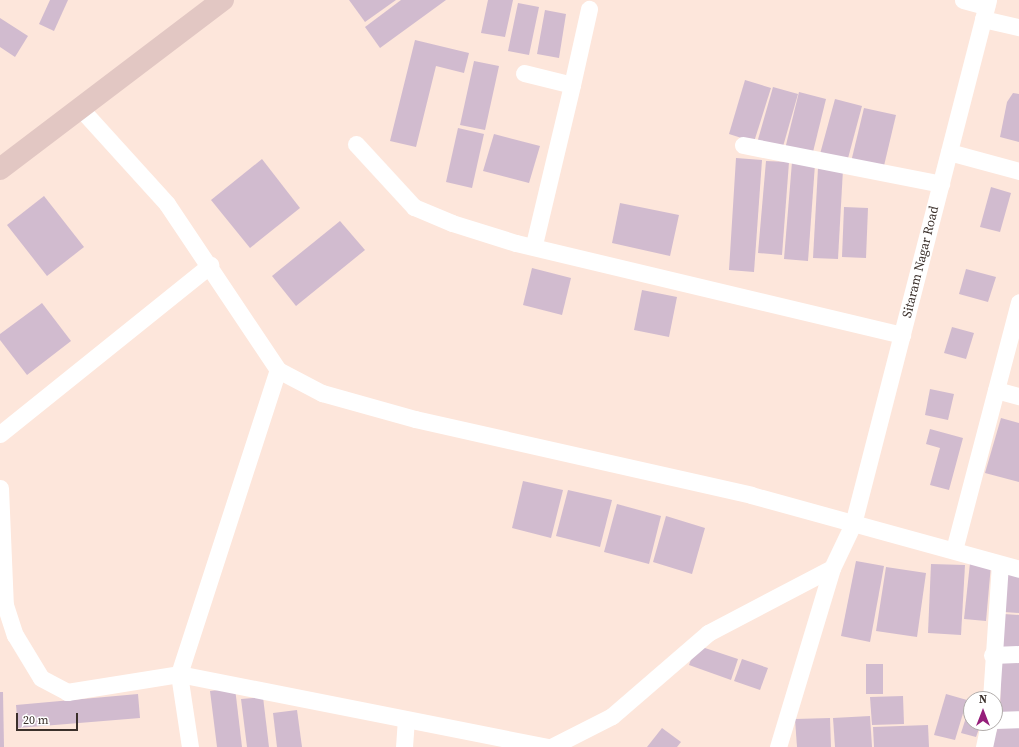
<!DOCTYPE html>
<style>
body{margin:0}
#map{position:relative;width:1019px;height:747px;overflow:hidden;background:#fde6db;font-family:"Source Serif 4",serif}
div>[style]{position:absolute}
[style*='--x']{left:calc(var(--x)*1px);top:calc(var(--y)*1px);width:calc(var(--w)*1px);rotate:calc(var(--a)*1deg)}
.building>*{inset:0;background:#d1bbcf}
.street>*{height:17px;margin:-8.5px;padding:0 8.5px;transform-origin:8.5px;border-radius:8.5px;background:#fff}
.secondary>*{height:22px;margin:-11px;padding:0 11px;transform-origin:11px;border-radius:11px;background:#e2c7c3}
span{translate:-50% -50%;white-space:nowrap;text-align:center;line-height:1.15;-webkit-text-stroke:3.5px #fff;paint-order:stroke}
.street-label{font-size:13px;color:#3b302b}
.north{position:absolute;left:963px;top:691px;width:40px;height:40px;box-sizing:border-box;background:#fff;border:1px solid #b1acaa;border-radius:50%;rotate:0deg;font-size:11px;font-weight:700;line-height:16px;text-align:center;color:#3b302b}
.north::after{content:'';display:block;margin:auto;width:14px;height:18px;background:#951e7a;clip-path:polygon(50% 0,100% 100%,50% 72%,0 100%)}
.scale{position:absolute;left:16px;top:713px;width:62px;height:18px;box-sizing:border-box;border:2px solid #3b302b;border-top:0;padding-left:5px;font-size:12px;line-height:14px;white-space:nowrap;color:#3b302b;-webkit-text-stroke:3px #fff;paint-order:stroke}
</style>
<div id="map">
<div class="building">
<div style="clip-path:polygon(50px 0,68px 0,54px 31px,39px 24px)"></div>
<div style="clip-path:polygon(349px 0,396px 0,365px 22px)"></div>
<div style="clip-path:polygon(401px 0,446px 0,380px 48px,365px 27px)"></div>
<div style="clip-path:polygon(488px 0,513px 0,505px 37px,481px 33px)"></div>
<div style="clip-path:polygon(518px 3px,539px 7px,529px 55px,508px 51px)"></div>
<div style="clip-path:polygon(545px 10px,566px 14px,559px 58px,537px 54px)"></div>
<div style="clip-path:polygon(0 18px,28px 36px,15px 57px,0 47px)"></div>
<div style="clip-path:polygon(415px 40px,469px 53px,464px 73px,436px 66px,416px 147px,390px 141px)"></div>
<div style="clip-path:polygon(474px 61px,499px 66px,485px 130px,460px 125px)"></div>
<div style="clip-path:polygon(745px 80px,771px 88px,754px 142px,729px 134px)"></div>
<div style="clip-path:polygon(773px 87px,798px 94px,782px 150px,757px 143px)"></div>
<div style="clip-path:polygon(799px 92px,826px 99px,812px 156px,785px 149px)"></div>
<div style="clip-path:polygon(1013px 93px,1019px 94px,1019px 142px,1000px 137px,1007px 102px)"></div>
<div style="clip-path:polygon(835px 99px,862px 106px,847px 162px,820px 154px)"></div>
<div style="clip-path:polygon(864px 108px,896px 115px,883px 170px,851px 162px)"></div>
<div style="clip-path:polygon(458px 128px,484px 134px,472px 188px,446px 182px)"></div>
<div style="clip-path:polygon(494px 134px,540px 146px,529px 183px,483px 171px)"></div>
<div style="clip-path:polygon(736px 158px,762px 160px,754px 272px,729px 270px)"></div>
<div style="clip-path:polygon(262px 159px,300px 208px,250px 248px,211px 200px)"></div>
<div style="clip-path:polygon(766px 161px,789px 162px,782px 255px,758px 253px)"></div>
<div style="clip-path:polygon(792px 162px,815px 164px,808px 261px,784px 259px)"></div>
<div style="clip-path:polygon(818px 168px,843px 169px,838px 259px,813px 258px)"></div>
<div style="clip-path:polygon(991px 187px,1011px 193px,1000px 232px,980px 227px)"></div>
<div style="clip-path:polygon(44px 196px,84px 247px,47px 276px,7px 225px)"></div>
<div style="clip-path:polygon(620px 203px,679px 215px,670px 256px,612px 243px)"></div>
<div style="clip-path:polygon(844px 207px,868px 208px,866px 258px,842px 257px)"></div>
<div style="clip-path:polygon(340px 221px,365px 250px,296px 306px,272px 276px)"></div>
<div style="clip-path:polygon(532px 268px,571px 278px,562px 315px,523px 305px)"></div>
<div style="clip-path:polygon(966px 269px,996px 277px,988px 302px,959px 294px)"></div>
<div style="clip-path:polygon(642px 290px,677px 297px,669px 337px,634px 330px)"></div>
<div style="clip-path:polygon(42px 303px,71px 341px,27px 375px,0 340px,0 334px)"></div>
<div style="clip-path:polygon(952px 327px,974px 333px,966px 359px,944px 353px)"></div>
<div style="clip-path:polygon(930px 389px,954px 394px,948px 420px,925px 415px)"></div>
<div style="clip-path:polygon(1001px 418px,1019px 423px,1019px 482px,985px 473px)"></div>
<div style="clip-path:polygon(930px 429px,963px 438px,949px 490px,930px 485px,940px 448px,926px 444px)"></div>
<div style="clip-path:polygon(523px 481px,563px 490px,551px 538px,512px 528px)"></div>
<div style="clip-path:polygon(568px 490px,612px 500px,600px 547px,556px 536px)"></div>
<div style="clip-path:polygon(617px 504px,661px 516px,649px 564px,604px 552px)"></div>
<div style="clip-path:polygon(666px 516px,705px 528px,692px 574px,653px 562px)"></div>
<div style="clip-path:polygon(856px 561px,884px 566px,870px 642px,841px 636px)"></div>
<div style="clip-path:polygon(970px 563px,991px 565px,986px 621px,964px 619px)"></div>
<div style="clip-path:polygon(931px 564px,965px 565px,961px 635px,928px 633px)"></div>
<div style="clip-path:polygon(886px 567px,926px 573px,917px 637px,876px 631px)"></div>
<div style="clip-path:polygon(1006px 573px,1019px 574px,1019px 613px,1004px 612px)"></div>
<div style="clip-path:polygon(1004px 614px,1019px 615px,1019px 651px,1001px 650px)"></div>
<div style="clip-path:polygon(696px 645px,738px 659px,731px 680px,689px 665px)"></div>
<div style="clip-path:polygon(742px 659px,768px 668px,760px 690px,734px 681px)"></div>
<div style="clip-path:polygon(1001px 661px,1019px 662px,1019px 717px,1000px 717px)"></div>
<div style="clip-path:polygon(866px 664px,883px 664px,883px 694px,866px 694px)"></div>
<div style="clip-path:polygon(235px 688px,242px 747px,217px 747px,210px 691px)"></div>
<div style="clip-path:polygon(0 692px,3px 692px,4px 747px,0 747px)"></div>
<div style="clip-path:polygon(138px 694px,140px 718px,18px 728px,16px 705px)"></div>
<div style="clip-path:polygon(946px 694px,967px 700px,955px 740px,934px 735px)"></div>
<div style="clip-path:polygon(903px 696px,904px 724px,872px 725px,870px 697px)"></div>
<div style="clip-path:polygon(263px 697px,269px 747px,247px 747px,241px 699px)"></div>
<div style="clip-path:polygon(971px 702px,971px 723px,981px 723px,976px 737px,961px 733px)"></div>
<div style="clip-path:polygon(297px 710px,302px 747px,277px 747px,273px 713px)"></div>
<div style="clip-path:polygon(870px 716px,872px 747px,835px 747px,833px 718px)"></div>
<div style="clip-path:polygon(830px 718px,831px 747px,797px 747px,795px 719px)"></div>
<div style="clip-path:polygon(1000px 721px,1019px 721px,1019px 747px,991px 747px)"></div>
<div style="clip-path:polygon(928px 725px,929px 747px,874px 747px,873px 727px)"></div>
<div style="clip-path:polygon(662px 728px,681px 742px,677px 747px,647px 747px)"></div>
</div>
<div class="street">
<div style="--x:963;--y:0;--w:24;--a:15"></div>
<div style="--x:983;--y:19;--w:37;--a:13"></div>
<div style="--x:524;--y:73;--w:49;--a:14"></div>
<div style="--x:572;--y:85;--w:164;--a:103.4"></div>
<div style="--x:572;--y:85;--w:78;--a:-77.4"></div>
<div style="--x:81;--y:109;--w:128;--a:47.8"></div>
<div style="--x:167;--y:204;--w:200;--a:56.2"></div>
<div style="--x:278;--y:370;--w:50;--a:27.6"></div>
<div style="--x:322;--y:393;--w:97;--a:15.6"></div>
<div style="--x:415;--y:419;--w:344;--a:12.7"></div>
<div style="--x:751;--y:495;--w:278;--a:15.4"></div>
<div style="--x:356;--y:144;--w:86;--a:47.4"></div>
<div style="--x:414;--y:207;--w:41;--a:22.8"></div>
<div style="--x:452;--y:223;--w:67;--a:17.4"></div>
<div style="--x:516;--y:243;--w:397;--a:13.4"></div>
<div style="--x:743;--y:145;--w:202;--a:11.1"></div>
<div style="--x:949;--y:152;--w:73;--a:15.2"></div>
<div style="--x:996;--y:390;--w:24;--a:15"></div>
<div style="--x:0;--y:434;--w:270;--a:-38.8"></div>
<div style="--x:0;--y:488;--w:117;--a:87.6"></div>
<div style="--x:5;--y:605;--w:32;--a:72"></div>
<div style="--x:15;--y:635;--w:50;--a:58.8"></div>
<div style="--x:41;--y:678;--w:30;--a:28"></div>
<div style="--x:67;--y:692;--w:113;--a:-9.1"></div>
<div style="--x:179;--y:674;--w:375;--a:11.2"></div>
<div style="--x:954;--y:550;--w:256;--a:-75.3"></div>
<div style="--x:992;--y:655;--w:27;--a:-2"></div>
<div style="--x:991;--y:699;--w:135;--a:-86.2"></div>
<div style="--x:995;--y:720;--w:24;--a:-2"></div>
<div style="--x:190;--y:747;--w:74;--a:-98.6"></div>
<div style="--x:179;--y:674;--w:320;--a:-72"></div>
<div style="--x:404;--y:747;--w:26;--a:-86"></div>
<div style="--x:551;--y:747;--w:68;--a:-26.9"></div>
<div style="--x:612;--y:716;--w:127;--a:-40.8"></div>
<div style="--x:708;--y:633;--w:140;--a:-27.7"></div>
<div style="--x:778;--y:747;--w:187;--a:-73.2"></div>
<div style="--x:832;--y:568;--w:49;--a:-64.5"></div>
<div style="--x:853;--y:524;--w:541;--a:-75.55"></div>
<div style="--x:984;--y:747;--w:25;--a:-78"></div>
</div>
<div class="secondary">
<div style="--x:0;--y:169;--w:280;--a:-37.2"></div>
</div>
<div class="street-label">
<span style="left:921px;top:262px;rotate:-76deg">Sitaram Nagar Road</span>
</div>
<div class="north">N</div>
<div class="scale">20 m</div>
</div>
